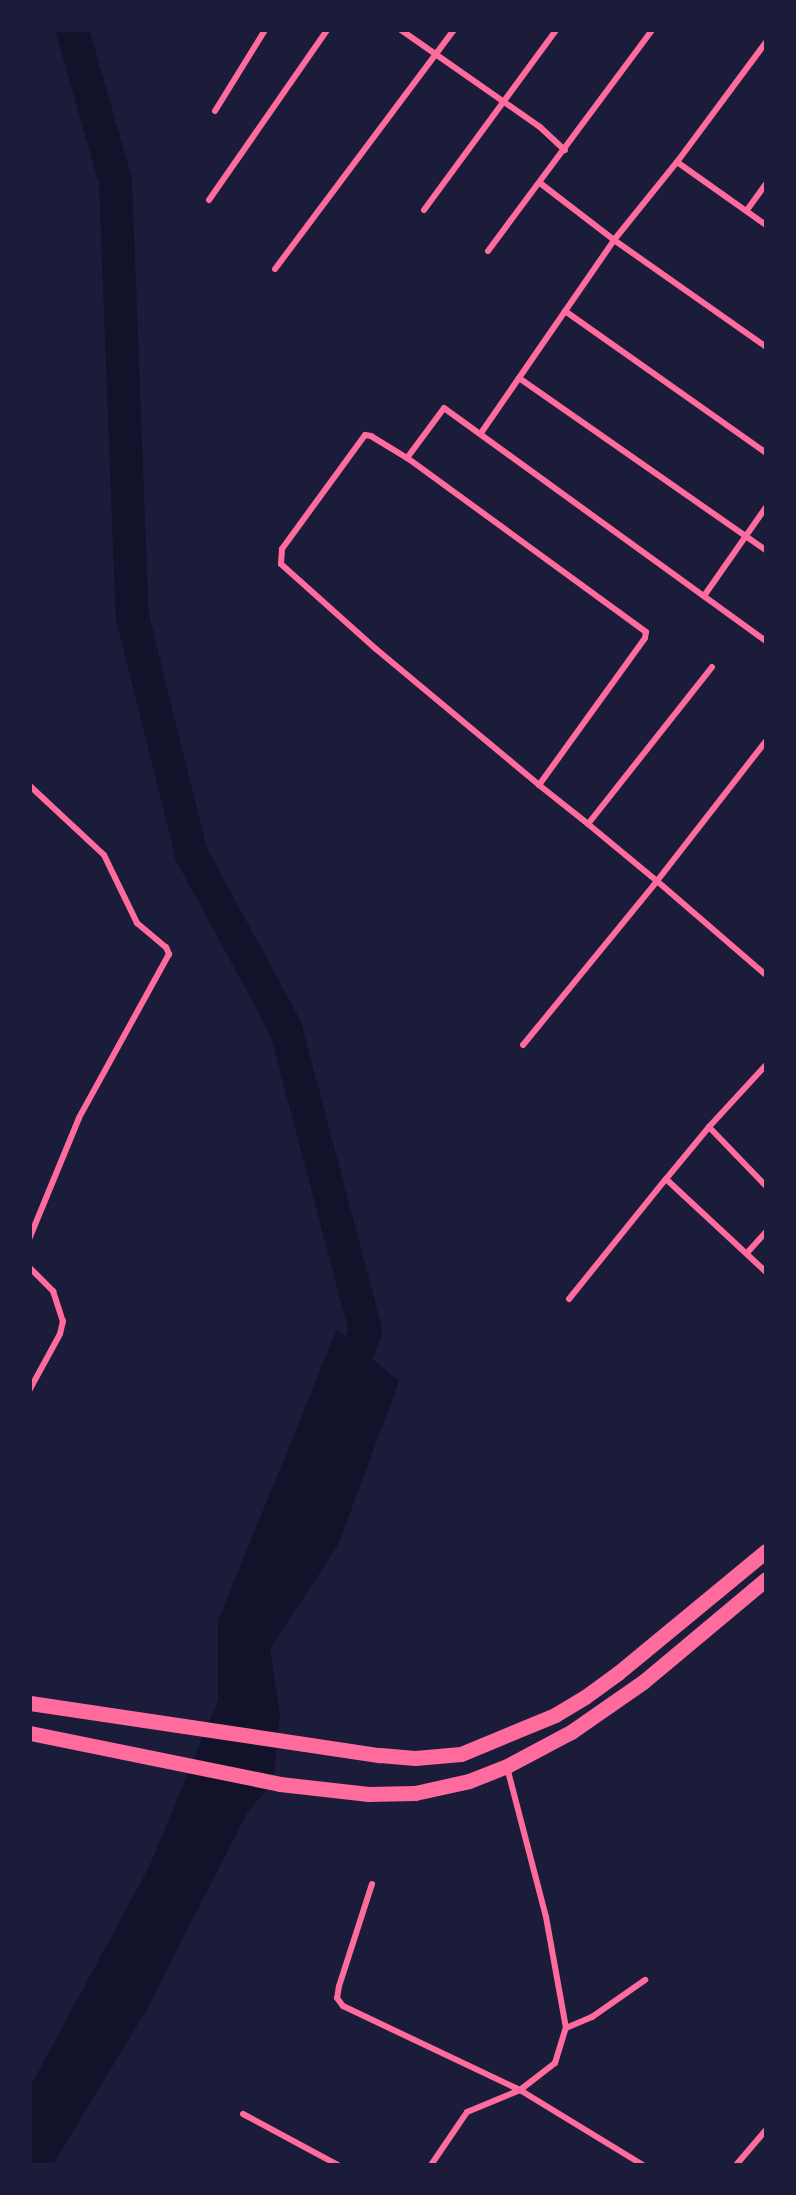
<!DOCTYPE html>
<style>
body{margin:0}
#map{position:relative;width:796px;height:2195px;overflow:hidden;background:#1b1b3a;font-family:"Open Sans",sans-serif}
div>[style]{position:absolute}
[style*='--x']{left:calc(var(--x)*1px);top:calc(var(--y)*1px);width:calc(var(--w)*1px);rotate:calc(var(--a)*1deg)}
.water>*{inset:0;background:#12122b}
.river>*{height:33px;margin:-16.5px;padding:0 16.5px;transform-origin:16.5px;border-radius:16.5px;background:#12122b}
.minor>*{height:6px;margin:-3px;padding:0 3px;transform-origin:3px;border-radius:3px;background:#ff6b9d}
.trunk>*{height:15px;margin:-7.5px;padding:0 7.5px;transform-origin:7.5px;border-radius:7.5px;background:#ff6b9d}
span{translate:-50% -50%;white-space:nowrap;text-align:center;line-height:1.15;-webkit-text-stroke:6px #1b1b3a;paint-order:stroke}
.frame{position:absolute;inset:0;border:32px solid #1b1b3a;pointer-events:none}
</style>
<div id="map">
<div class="water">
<div style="clip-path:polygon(337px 1329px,399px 1381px,338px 1545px,270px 1649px,280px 1715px,273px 1782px,247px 1813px,146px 2011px,53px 2165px,30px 2165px,30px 2087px,150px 1865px,218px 1700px,218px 1621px)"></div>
</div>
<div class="river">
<div style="--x:72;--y:30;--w:157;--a:74.1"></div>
<div style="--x:115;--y:181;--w:435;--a:87.8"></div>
<div style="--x:132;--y:616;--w:245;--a:76.1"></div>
<div style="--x:191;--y:854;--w:197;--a:61.5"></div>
<div style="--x:285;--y:1027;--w:313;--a:75.2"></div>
<div style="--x:365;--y:1330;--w:64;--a:109.3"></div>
</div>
<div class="minor">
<div style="--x:401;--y:30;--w:169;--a:34.9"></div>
<div style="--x:540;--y:127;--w:34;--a:43"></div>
<div style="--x:215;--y:111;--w:95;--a:-58.3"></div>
<div style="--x:677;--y:162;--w:109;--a:35.3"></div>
<div style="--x:540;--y:183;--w:93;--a:37.6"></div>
<div style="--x:614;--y:240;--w:186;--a:35.1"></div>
<div style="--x:209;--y:200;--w:207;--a:-55.2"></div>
<div style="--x:424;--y:210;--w:223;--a:-53.7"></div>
<div style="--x:747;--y:210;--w:32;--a:-54"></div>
<div style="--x:488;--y:251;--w:275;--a:-53.4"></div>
<div style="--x:275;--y:269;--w:299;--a:-53.2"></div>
<div style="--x:565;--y:311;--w:246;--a:35.2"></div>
<div style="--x:519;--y:378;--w:301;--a:34.9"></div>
<div style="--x:481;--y:433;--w:234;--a:-55.4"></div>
<div style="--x:614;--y:240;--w:100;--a:-51.1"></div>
<div style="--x:677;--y:162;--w:149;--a:-53.4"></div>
<div style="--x:407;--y:458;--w:62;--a:-53.5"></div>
<div style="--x:444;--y:408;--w:397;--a:35.9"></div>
<div style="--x:704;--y:596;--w:108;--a:-55.1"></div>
<div style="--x:539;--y:785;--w:181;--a:-54.2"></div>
<div style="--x:645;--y:638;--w:6;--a:-81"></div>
<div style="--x:646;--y:632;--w:296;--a:-143.9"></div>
<div style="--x:407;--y:458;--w:42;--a:-148.6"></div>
<div style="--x:371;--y:436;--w:6;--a:-171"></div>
<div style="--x:365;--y:435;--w:141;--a:126.1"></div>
<div style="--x:282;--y:549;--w:15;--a:94"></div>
<div style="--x:281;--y:564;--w:127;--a:41.8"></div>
<div style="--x:376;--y:649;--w:212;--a:39.8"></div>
<div style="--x:539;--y:785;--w:63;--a:38.5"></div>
<div style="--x:588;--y:824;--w:89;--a:39.6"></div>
<div style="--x:657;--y:881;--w:144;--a:40.8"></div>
<div style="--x:30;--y:786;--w:101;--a:43"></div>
<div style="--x:104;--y:855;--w:76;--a:64.1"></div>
<div style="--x:137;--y:923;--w:38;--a:40"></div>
<div style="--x:166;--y:947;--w:8;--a:67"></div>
<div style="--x:169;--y:954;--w:187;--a:118.8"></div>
<div style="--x:79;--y:1118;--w:129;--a:112.4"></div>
<div style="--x:588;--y:824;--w:200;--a:-51.7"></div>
<div style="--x:523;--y:1045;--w:212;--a:-50.7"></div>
<div style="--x:657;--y:881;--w:177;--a:-52.1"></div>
<div style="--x:766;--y:1065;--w:84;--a:132.6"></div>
<div style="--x:709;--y:1127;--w:67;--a:129.6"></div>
<div style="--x:666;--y:1179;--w:137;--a:42.9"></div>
<div style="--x:709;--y:1127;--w:82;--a:46"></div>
<div style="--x:747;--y:1253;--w:28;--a:-48"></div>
<div style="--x:30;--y:1268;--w:33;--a:45"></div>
<div style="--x:53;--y:1291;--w:32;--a:72"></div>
<div style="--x:63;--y:1321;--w:13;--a:103"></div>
<div style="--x:60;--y:1334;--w:63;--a:118.6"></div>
<div style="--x:569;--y:1299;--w:154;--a:-51.1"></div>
<div style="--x:372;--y:1884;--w:107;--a:107.9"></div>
<div style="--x:339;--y:1986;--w:12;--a:99"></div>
<div style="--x:337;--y:1998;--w:10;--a:53"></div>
<div style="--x:343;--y:2006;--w:196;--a:25.4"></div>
<div style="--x:520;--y:2090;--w:144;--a:31.4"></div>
<div style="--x:566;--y:2028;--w:28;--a:-23"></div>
<div style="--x:592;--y:2017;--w:65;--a:-34.9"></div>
<div style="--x:243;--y:2114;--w:108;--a:28.2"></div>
<div style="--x:431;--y:2165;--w:64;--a:-55.8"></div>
<div style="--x:467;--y:2112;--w:57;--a:-22.5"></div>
<div style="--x:520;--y:2090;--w:44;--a:-37.6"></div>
<div style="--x:555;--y:2063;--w:37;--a:-73"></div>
<div style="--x:566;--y:2028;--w:113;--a:-100.2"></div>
<div style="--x:546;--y:1917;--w:155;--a:-104.6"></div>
<div style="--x:736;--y:2165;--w:46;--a:-49.4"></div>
</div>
<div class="trunk">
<div style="--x:30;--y:1703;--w:354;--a:8.5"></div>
<div style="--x:380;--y:1755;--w:35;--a:5"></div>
<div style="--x:415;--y:1758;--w:46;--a:-5"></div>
<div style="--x:461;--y:1754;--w:102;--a:-22.5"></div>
<div style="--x:555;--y:1715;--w:35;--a:-31"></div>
<div style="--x:585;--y:1697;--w:41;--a:-36"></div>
<div style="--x:618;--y:1673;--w:192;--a:-39.5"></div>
<div style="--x:30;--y:1733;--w:255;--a:11.5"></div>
<div style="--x:280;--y:1784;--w:89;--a:6.5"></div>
<div style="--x:368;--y:1794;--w:47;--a:-1.2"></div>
<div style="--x:415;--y:1793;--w:55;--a:-12.5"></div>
<div style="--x:469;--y:1781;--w:41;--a:-21.5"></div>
<div style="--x:507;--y:1766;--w:72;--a:-28"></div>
<div style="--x:571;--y:1732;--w:88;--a:-34.8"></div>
<div style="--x:643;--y:1682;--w:160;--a:-39.9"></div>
</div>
<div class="frame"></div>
</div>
